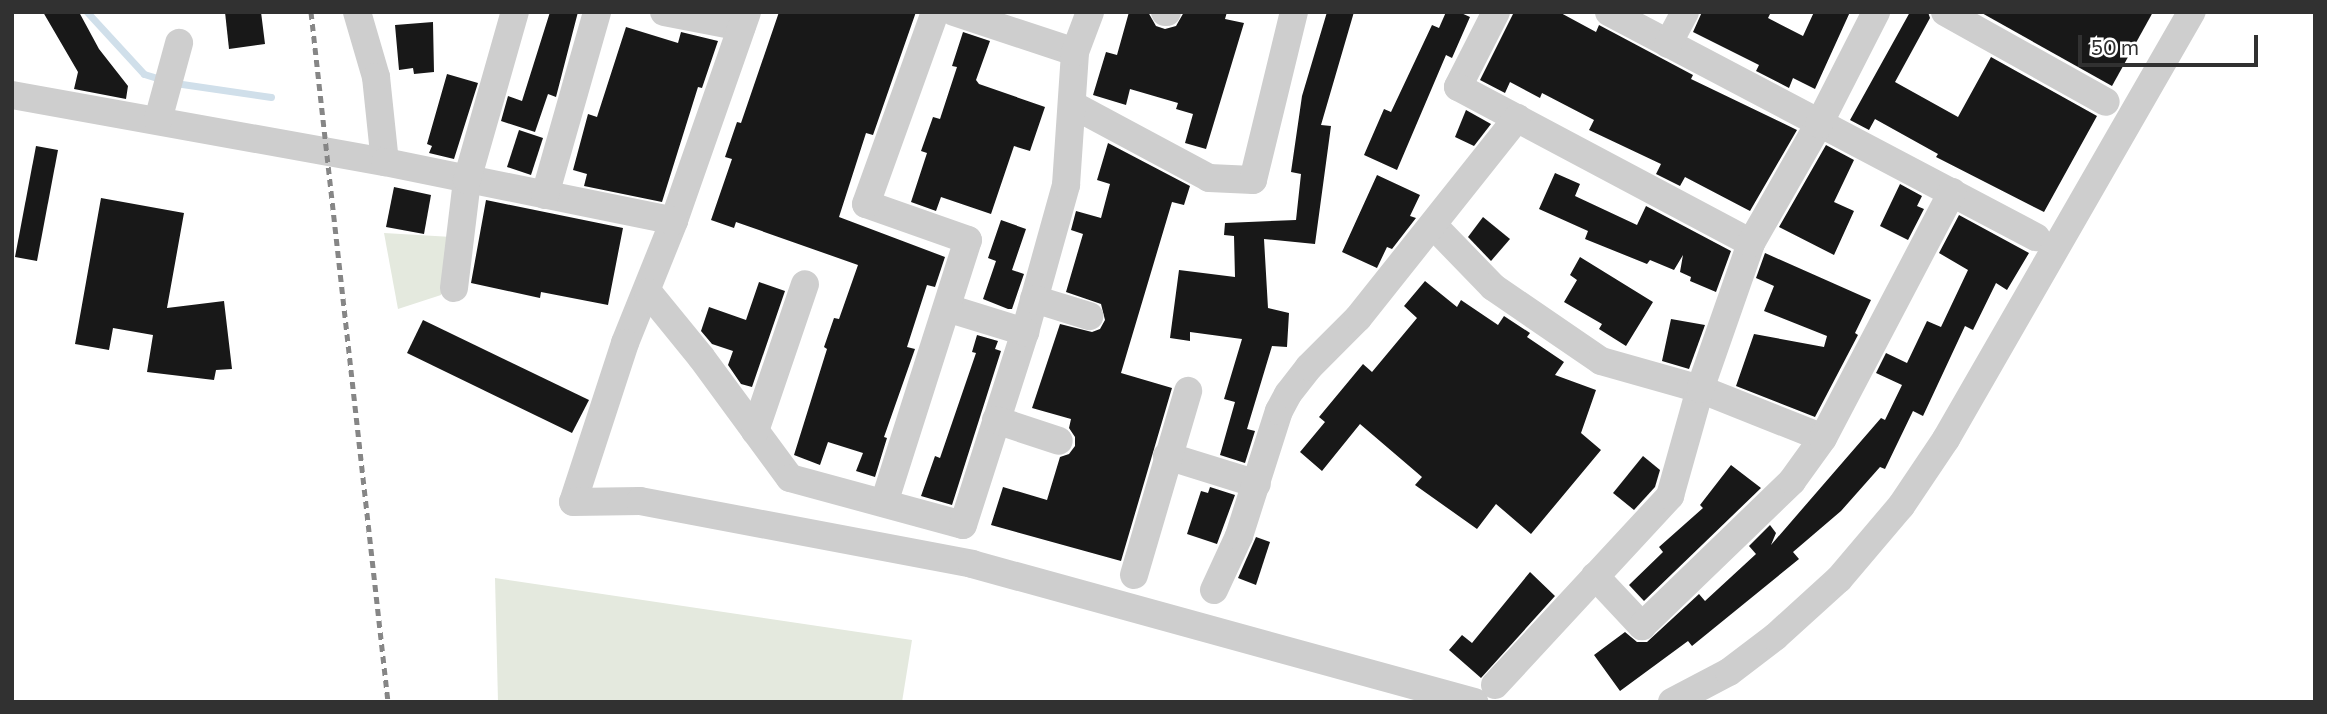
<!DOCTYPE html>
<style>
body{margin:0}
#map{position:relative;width:2327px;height:714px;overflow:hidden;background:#fff;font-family:Commissioner,sans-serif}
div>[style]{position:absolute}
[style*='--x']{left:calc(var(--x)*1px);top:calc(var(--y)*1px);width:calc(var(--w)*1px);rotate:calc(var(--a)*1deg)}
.green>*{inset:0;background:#e4e9de}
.stream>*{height:7px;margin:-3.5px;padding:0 3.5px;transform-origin:3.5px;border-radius:3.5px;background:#d0dfea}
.building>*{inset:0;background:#181818}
.street>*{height:28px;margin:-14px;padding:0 14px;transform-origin:14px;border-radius:14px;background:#cecece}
.rail>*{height:5px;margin-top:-2.5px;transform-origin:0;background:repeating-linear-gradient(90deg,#868686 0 7px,transparent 0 12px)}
span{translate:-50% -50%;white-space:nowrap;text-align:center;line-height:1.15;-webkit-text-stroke:7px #fff;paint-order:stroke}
.frame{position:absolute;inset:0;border:14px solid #313131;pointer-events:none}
.scale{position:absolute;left:2078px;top:35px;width:180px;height:32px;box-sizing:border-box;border:4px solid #313131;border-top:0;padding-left:9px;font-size:21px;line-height:24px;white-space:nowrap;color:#313131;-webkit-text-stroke:5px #fff;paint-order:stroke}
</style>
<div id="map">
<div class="green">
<div style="clip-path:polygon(384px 233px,452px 237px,441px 295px,398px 309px)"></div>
<div style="clip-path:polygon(495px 578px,912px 640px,902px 702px,498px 702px)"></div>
</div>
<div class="stream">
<div style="--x:87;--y:12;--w:84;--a:47.4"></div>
<div style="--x:144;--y:74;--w:21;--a:17"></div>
<div style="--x:175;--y:83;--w:97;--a:8.3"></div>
</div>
<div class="building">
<div style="clip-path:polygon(43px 12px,79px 12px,99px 49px,128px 86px,126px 99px,74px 89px,78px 72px)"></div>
<div style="clip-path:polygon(225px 12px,261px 12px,265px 44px,229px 49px)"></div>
<div style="clip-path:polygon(550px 12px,578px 12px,556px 97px,548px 94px,535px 132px,501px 121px,508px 96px,522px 101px)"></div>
<div style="clip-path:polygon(779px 12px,916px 12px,873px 135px,866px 133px,839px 217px,945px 257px,935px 287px,927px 285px,907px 347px,915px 349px,884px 437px,887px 438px,875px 477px,856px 471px,863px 453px,828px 442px,820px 465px,794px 455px,827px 349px,824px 347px,834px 318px,839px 319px,858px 265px,736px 222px,734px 228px,711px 220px,732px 159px,725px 157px,737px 122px,741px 123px)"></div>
<div style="clip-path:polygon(1129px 12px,1148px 12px,1156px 26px,1165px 29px,1176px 26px,1184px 12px,1227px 12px,1225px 19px,1244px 23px,1206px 149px,1185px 143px,1193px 114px,1176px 109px,1178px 103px,1130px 89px,1126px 105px,1093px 95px,1106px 52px,1117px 55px)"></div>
<div style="clip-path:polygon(1327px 12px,1354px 12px,1321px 125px,1331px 126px,1315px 244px,1264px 239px,1268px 308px,1289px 313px,1287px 347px,1272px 346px,1247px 429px,1255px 431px,1245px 463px,1220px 455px,1235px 402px,1224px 399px,1242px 339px,1190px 332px,1190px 341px,1170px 338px,1179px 270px,1235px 277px,1234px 236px,1224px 235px,1225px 223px,1296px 220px,1301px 174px,1291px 172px,1302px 96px)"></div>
<div style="clip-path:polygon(1446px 12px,1459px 12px,1470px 17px,1452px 58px,1446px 55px,1397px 170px,1364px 155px,1384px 109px,1391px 112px,1432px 25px,1439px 28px)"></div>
<div style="clip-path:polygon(1514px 12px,1559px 12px,1596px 32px,1599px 25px,1693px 75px,1691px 79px,1797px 130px,1750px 211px,1685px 177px,1680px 186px,1656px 174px,1661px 164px,1589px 130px,1594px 120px,1542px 93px,1540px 98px,1510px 82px,1505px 93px,1480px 80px)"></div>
<div style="clip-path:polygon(1702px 12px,1771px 12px,1768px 18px,1803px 36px,1814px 12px,1850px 12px,1815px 89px,1793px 78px,1789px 88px,1756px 71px,1759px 65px,1693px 32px)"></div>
<div style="clip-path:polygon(1910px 12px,1928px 12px,1930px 18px,1895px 82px,1958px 117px,1991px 57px,2097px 116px,2044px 212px,1936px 157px,1938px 154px,1875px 119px,1869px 130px,1850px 120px)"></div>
<div style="clip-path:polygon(1980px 12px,2153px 12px,2112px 86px)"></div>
<div style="clip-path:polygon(433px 22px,434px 72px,414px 74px,413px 68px,399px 70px,395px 25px)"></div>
<div style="clip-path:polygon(626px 27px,678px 43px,681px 32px,718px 41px,702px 88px,698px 87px,662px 202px,584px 186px,587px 174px,573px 170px,588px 114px,597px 117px)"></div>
<div style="clip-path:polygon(963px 32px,990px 41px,976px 80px,979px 84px,1045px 107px,1030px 151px,1014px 146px,991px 214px,941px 197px,936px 211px,911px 202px,927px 153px,921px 151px,933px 117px,940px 119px,957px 67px,952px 66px)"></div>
<div style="clip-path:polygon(447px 74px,478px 83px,454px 159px,429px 153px,432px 146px,427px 144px)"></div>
<div style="clip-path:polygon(1466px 110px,1491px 124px,1474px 146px,1455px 137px)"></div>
<div style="clip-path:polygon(519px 130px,543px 138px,531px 175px,507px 167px)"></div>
<div style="clip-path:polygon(1108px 143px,1190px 186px,1184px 205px,1172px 202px,1121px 373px,1172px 388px,1121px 561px,991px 525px,1003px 487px,1047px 500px,1060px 457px,1069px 454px,1075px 446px,1075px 437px,1069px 428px,1071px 419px,1032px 408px,1060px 324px,1092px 332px,1100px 329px,1105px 320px,1101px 304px,1066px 292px,1083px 234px,1071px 230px,1076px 211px,1101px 218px,1110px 184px,1097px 180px)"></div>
<div style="clip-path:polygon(1826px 145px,1854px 160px,1834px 202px,1854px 211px,1834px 255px,1779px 227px)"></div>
<div style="clip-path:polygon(36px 146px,58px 150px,37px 261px,15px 257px)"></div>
<div style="clip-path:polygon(1555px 173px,1580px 184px,1575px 196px,1637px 225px,1646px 206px,1731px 251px,1716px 292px,1690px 281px,1691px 277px,1680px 272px,1683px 255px,1674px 270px,1650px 260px,1647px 264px,1585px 239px,1588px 231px,1539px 209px)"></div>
<div style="clip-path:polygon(1377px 175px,1420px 195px,1410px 216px,1416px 218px,1392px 249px,1387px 247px,1377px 268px,1342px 252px)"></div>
<div style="clip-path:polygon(1900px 184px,1922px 196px,1917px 206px,1924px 209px,1908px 240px,1880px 226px)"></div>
<div style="clip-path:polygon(394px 187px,431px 195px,424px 234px,386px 227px)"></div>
<div style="clip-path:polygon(101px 198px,184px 213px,167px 308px,224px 301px,232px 369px,216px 370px,214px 380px,147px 372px,153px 335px,113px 328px,109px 350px,75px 344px)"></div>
<div style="clip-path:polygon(486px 200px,623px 228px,608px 305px,541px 292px,540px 298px,471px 283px)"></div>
<div style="clip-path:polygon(1959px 215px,2029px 253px,2007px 290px,1996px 283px,1973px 330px,1965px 326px,1923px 416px,1913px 411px,1885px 469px,1880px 467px,1841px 511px,1793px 552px,1799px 559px,1692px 646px,1688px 641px,1620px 691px,1594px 655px,1625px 632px,1637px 642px,1647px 642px,1699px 594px,1705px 601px,1756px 554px,1749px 546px,1770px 525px,1776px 533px,1771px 545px,1881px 418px,1885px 420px,1902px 385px,1876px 373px,1886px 353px,1907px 363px,1927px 321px,1941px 327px,1968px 270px,1939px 253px)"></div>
<div style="clip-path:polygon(1483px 217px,1510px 239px,1491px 261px,1468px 237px)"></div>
<div style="clip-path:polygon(1001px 220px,1026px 229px,1012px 270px,1024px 274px,1012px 309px,1008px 309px,983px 299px,996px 261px,988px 258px)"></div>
<div style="clip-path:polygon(1765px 253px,1871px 300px,1855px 333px,1858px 335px,1815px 417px,1736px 386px,1754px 334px,1824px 347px,1827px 336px,1764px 311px,1774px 286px,1756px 278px)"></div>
<div style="clip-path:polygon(1580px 257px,1653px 302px,1626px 346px,1599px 329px,1602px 324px,1564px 302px,1577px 280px,1570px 275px)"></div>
<div style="clip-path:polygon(1425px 281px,1457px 307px,1461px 300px,1498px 325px,1504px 316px,1530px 333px,1527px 337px,1564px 362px,1555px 375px,1596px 390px,1581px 433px,1601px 450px,1531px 534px,1496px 504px,1477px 529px,1415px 485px,1422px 477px,1360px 424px,1322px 471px,1300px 452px,1325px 422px,1319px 417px,1363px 364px,1372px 372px,1417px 318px,1404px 306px)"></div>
<div style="clip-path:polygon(759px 282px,785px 291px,752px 387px,741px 384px,728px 365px,733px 351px,712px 344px,701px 331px,709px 307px,746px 320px)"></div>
<div style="clip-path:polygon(1671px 319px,1705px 325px,1689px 369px,1662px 361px)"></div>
<div style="clip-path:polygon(423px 320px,589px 400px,572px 433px,407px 353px)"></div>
<div style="clip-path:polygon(977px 335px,998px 341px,995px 349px,1001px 351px,952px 505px,921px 496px,935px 456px,940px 458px,976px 353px,972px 352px)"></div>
<div style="clip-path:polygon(1643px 456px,1660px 470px,1655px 487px,1634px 510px,1613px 493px)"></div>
<div style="clip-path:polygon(1731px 465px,1761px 488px,1644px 601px,1629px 585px,1663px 552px,1659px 547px,1703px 508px,1700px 505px)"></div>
<div style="clip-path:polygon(1210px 487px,1235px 495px,1217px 544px,1187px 534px,1201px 491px,1208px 493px)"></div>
<div style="clip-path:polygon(1256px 537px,1270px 542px,1256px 585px,1238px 578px)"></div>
<div style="clip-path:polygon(1530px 572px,1555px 596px,1481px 678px,1449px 650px,1462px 635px,1472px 643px)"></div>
</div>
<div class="street">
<div style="--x:357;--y:12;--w:68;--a:73.7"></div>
<div style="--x:376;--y:77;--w:85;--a:84"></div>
<div style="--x:664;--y:12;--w:79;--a:10.9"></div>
<div style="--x:747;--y:12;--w:221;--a:109.3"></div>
<div style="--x:674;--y:221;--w:131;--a:111.9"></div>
<div style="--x:625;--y:343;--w:167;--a:108.1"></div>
<div style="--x:573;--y:502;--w:67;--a:-0.9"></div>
<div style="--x:640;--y:501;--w:338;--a:10.7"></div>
<div style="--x:972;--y:564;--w:521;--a:15.37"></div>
<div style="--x:954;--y:12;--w:127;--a:18.3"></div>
<div style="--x:1165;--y:12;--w:2;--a:0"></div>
<div style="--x:1496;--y:12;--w:84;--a:116.9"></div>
<div style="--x:1458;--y:87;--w:332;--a:28"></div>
<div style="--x:1609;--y:12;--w:483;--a:27.8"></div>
<div style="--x:1945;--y:12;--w:184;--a:29.2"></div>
<div style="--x:1668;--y:44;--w:36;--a:-62"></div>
<div style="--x:12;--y:95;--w:379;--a:10.2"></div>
<div style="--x:385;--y:162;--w:295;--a:11.5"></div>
<div style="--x:1073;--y:105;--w:154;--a:28.2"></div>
<div style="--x:1209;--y:178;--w:44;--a:2.6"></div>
<div style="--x:1253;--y:180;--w:173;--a:-76.3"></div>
<div style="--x:158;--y:120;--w:80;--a:-74.7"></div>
<div style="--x:545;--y:195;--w:190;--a:-74.1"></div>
<div style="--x:1433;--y:225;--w:86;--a:45.9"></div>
<div style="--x:1493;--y:287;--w:131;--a:34.4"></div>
<div style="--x:1601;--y:361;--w:103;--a:15.8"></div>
<div style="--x:1700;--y:389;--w:132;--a:21.7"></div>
<div style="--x:454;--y:288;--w:109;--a:-83.1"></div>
<div style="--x:467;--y:180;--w:175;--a:-74.1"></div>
<div style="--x:648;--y:292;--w:84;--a:50.8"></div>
<div style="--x:701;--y:357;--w:150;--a:53.7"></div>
<div style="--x:790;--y:478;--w:179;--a:15.2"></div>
<div style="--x:963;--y:525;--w:203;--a:-72.2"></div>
<div style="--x:1025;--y:332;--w:153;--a:-74.4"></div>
<div style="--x:1066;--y:185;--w:133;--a:-86.1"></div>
<div style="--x:1075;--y:52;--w:43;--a:-69.4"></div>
<div style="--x:1034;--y:299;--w:58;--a:17.2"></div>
<div style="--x:947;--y:308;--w:82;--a:17.1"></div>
<div style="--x:996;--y:420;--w:66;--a:18.4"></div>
<div style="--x:755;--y:431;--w:155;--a:-71.2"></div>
<div style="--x:1167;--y:456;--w:94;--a:17.3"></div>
<div style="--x:884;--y:503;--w:276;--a:-72.3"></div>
<div style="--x:968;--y:240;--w:108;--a:-160.6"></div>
<div style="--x:866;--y:204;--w:204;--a:-70.2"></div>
<div style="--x:1134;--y:575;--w:192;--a:-73.6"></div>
<div style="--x:1595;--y:576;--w:69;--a:46.8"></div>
<div style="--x:1642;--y:626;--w:209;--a:-44"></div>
<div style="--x:1792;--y:481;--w:53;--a:-54.2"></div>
<div style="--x:1823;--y:438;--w:278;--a:-62.3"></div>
<div style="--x:1214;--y:590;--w:60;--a:-65.2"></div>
<div style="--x:1239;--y:536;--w:131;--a:-72.3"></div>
<div style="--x:1279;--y:411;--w:19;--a:-62"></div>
<div style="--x:1288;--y:394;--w:34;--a:-52"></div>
<div style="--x:1309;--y:367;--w:69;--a:-45"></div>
<div style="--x:1358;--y:318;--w:256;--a:-51.5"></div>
<div style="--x:1495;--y:685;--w:258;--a:-47.2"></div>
<div style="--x:1670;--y:496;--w:111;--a:-74.3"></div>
<div style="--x:1700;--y:389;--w:155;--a:-70.7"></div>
<div style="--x:1751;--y:243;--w:137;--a:-60.3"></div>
<div style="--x:1819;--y:124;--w:126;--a:-63"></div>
<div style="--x:1672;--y:702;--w:64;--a:-27.8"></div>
<div style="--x:1729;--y:672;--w:58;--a:-37.3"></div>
<div style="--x:1775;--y:637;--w:86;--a:-42.2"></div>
<div style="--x:1839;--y:579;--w:96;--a:-49.7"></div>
<div style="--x:1901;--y:506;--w:81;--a:-56.1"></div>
<div style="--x:1946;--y:439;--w:493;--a:-60.1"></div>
</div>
<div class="rail">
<div style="--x:311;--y:12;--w:694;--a:83.63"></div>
</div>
<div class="frame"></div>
<div class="scale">50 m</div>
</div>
